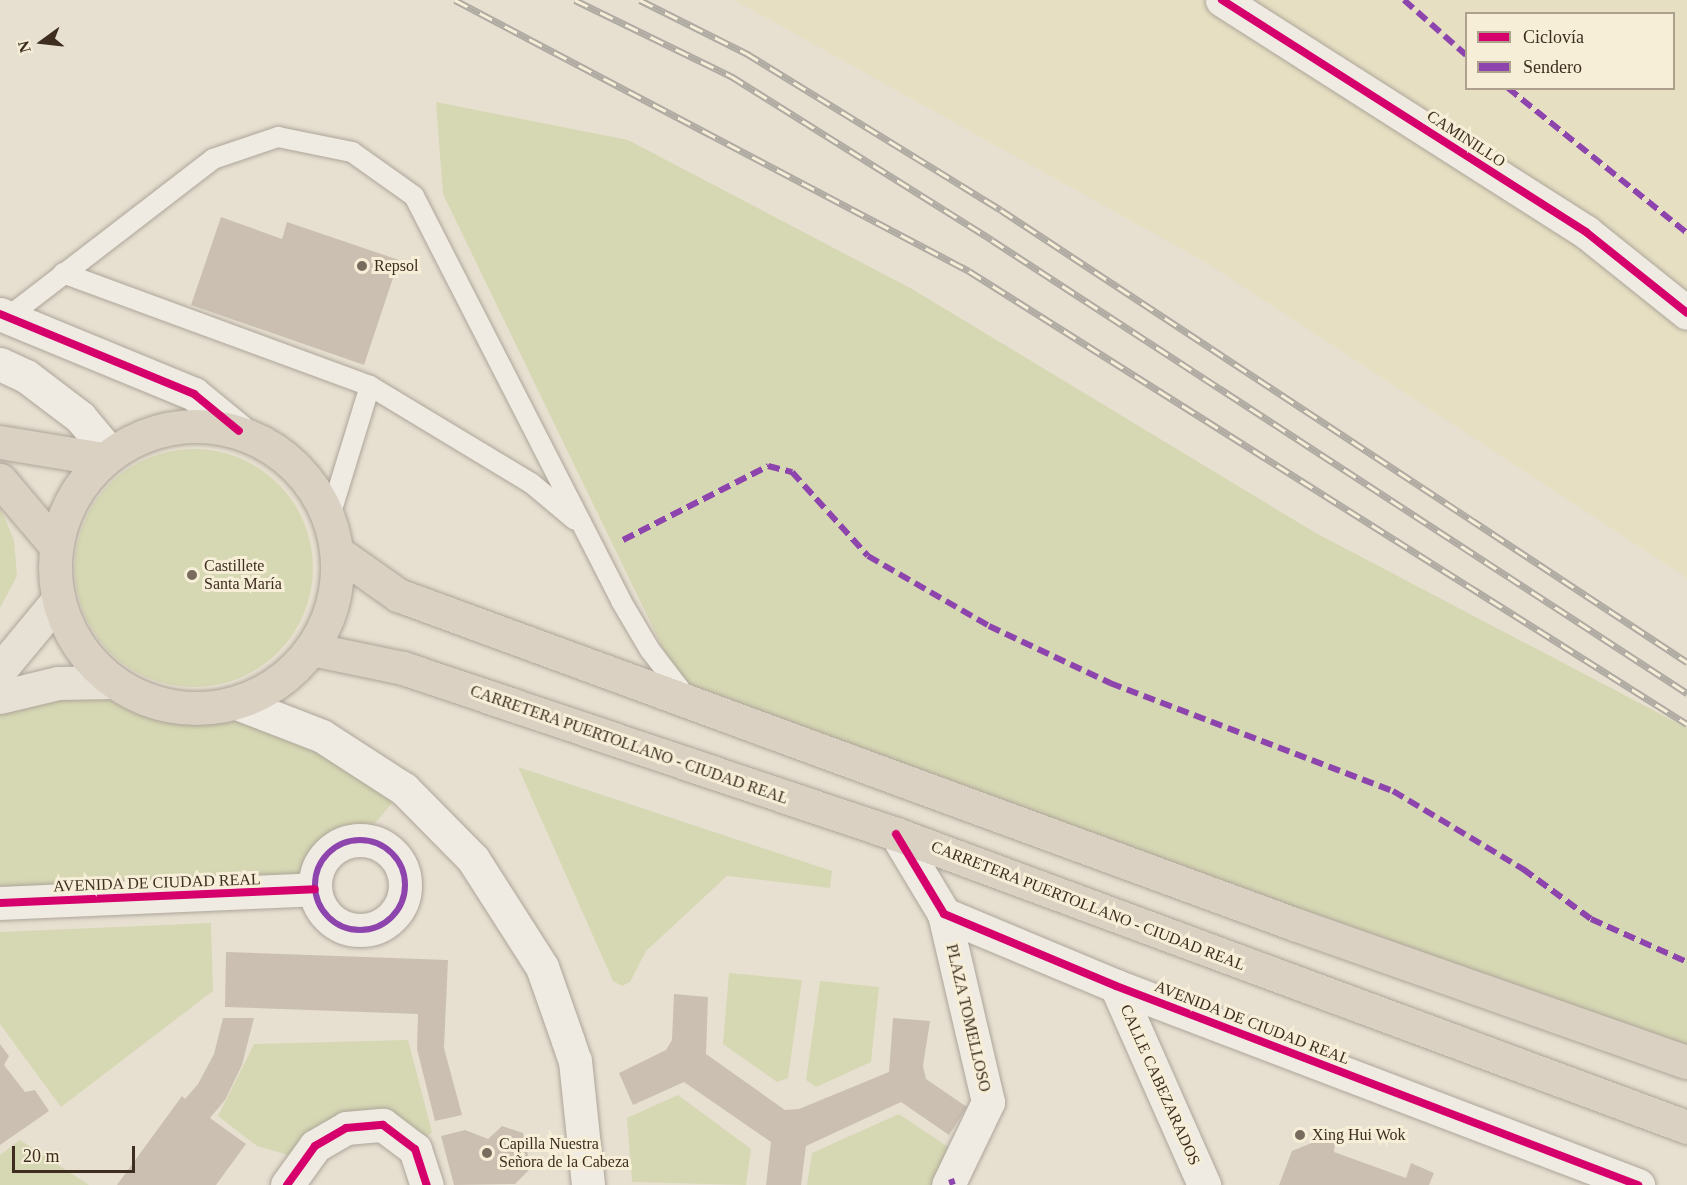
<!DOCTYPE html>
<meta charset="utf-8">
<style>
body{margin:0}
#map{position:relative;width:1687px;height:1185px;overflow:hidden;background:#e7e0d1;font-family:"Times New Roman",serif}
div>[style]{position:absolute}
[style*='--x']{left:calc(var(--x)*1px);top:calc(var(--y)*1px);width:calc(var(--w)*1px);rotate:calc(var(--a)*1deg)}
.farmland>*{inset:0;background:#e6dfc2}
.green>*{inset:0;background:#d6d7b3}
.round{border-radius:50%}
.building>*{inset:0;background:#cbbfb2}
.roads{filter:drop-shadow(0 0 2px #ada599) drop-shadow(0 0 2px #ada599)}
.lane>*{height:20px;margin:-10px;padding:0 10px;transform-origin:10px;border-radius:10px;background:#efebe3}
.street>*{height:33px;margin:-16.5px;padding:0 16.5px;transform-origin:16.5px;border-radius:16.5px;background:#efebe3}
.street>.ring{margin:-16.5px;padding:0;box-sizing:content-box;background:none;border:33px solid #efebe3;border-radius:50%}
.secondary>*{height:33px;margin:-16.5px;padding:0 16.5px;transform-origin:16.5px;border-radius:16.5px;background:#efebe3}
.primary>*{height:33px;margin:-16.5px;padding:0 16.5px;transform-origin:16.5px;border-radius:16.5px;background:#e6e1d4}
.highway>*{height:33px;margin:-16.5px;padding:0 16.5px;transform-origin:16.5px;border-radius:16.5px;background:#dad1c2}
.highway>.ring{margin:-16.5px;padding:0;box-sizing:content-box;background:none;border:33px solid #dad1c2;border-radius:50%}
.rail>*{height:7px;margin-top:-3.5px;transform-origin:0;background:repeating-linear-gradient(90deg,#f7eed8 0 14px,#afaaa2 0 28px);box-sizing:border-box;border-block:2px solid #afaaa2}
.quiet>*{height:6px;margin-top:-3px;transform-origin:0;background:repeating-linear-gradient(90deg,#8e44ad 0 12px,transparent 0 18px)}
.quiet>.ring{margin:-3px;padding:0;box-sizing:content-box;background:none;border:6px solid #8e44ad;border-radius:50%}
.cycleway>*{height:8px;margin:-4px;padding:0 4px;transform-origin:4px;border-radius:4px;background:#d6006c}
.dots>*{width:16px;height:16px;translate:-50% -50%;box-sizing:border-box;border:3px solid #f7eed8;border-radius:50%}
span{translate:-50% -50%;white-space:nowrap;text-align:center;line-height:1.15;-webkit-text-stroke:6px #f7eed8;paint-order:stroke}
.street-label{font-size:16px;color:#3d2e20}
.poi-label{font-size:16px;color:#3d2e20}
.left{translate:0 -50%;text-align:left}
.legend{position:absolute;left:1465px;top:12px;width:210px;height:78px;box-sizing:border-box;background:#f7eed8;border:2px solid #ada18e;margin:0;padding:8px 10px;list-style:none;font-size:18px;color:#3d2e20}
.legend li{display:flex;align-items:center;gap:12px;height:30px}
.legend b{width:30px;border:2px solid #ada18e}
.north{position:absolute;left:12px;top:12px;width:60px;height:60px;-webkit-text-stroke:4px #f7eed8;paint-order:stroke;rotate:255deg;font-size:16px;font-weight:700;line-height:24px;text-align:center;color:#3d2e20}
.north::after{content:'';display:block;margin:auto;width:21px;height:27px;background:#3d2e20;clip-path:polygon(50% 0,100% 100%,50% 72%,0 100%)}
.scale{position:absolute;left:12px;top:1146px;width:123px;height:27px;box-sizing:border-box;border:3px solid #3d2e20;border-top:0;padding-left:8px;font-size:18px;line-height:21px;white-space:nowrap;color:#3d2e20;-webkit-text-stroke:4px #f7eed8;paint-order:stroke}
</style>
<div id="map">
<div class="farmland">
<div style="clip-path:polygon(evenodd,734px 0,1687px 0,1687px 578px,1207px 263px,734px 0,1466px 14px,1674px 14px,1674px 88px,1466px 88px,1466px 14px)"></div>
</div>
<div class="green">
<div style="clip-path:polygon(436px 102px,628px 140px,912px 289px,1314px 532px,1687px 728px,1687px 1047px,688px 700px,443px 194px)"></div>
<div class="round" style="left:75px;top:449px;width:238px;height:238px"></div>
<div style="clip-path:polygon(0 507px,14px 540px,17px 576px,0 608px)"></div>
<div style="clip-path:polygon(113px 682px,142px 698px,173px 707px,205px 708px,237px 703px,404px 789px,361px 840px,332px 850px,323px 859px,315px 880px,0 903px,0 697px)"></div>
<div style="clip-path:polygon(518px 767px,832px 871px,830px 888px,727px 876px,646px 951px,630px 982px,622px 986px,613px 981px)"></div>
<div style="clip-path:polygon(211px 923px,213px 991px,61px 1107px,0 1024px,0 932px)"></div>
<div style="clip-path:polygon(729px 973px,802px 980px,788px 1078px,777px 1082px,723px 1044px)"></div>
<div style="clip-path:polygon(820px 981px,879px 987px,871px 1062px,816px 1087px,806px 1080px)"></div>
<div style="clip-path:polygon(408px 1040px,432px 1132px,415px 1149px,383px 1125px,305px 1160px,257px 1146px,218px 1116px,254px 1044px)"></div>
<div style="clip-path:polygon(678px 1095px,751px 1149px,746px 1185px,632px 1182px,627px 1118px)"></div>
<div style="clip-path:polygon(899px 1114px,957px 1153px,942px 1185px,807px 1185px,812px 1153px)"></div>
<div style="clip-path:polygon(20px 1140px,89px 1185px,0 1185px,0 1155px)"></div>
</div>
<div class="building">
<div style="clip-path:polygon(221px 217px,282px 239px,287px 222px,399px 260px,364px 365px,191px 305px)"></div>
<div style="clip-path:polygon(226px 952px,448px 960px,444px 1048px,462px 1115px,435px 1121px,417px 1049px,418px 1014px,225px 1007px)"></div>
<div style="clip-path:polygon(674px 994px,708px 997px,706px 1054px,785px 1110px,799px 1109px,889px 1072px,893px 1018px,930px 1021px,923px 1066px,926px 1079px,967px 1107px,949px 1135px,901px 1102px,806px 1146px,801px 1185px,766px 1185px,771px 1142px,684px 1082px,633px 1105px,619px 1073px,666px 1050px,672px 1040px)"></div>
<div style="clip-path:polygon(223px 1018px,254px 1018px,242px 1065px,225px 1100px,210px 1118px,246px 1144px,216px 1185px,117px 1185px,182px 1096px,185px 1099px,198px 1084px,214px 1054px)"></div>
<div style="clip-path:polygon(0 1044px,9px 1056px,4px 1065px,25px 1092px,35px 1090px,49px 1111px,0 1145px)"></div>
<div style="clip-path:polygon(502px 1126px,523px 1133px,531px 1168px,515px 1184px,454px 1185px,441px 1136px,465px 1130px,488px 1139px)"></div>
<div style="clip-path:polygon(1336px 1133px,1334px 1152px,1406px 1178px,1411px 1163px,1434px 1173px,1429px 1185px,1279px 1185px,1292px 1151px)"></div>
</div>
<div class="roads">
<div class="lane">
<div style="--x:63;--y:273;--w:327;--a:20.2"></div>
<div style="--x:370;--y:386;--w:188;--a:31.1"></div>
<div style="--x:531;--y:483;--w:57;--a:40.1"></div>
<div style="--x:8;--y:317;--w:259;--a:-37.6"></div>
<div style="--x:213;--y:159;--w:69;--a:-18.7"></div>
<div style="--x:278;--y:137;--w:76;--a:11.5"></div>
<div style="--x:352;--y:152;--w:76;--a:35.4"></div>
<div style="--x:414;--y:196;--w:455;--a:62.9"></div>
<div style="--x:621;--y:601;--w:57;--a:59.4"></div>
<div style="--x:650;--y:650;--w:59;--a:52.5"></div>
<div style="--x:329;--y:519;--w:139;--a:-72.9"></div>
</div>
<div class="street">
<div style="--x:1222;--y:0;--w:432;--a:32.5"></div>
<div style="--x:1586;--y:232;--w:129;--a:38.7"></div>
<div style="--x:0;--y:314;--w:210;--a:22.4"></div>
<div style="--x:194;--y:394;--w:58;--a:39.4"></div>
<div style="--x:0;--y:364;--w:29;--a:25"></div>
<div style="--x:26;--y:376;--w:68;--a:37.2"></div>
<div style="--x:80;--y:417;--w:47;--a:50.2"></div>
<div style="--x:896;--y:834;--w:93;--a:59"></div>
<div style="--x:944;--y:914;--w:186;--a:22.7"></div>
<div style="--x:1116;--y:986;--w:559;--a:20.87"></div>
<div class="ring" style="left:315px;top:840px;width:57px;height:57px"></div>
<div style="--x:0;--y:903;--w:315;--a:-2.5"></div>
<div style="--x:944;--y:914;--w:193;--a:76.8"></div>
<div style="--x:988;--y:1102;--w:92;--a:115.7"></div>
<div style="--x:1116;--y:986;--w:218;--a:66.1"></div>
<div style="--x:287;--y:1185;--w:48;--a:-54.3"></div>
<div style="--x:315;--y:1146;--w:36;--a:-30"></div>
<div style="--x:346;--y:1128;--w:37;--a:-5"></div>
<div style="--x:383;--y:1125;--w:40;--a:37"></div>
<div style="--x:415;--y:1149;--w:38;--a:72"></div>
</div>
<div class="secondary">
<div style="--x:237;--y:703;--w:91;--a:21.2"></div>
<div style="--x:322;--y:736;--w:98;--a:32.9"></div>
<div style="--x:404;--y:789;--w:98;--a:45.4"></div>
<div style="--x:473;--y:859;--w:128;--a:57.4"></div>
<div style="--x:542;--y:967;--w:78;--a:70.6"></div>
<div style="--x:568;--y:1041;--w:21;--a:71"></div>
<div style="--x:575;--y:1061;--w:125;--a:84"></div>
</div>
<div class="primary">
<div style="--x:0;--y:670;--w:91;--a:-50.4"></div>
<div style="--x:0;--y:697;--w:60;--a:-13.6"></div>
<div style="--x:58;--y:683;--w:55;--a:-1"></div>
</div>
<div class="highway">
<div class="ring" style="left:55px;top:426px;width:249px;height:249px"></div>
<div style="--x:0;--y:442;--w:104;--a:9.4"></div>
<div style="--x:0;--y:480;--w:85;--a:49.8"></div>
<div style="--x:337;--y:552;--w:75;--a:35.2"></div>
<div style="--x:398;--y:595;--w:958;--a:20.16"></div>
<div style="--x:1297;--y:925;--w:413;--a:19.4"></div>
<div style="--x:311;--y:649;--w:94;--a:11.7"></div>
<div style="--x:403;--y:668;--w:520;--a:18.61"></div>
<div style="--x:896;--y:834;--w:844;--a:20.33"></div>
</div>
</div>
<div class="rail">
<div style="--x:455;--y:0;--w:581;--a:27.8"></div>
<div style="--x:969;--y:271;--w:849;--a:32.25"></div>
<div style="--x:575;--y:0;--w:174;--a:26"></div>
<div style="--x:731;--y:76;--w:308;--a:32.1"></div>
<div style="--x:992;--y:240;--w:830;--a:33.1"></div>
<div style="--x:640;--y:0;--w:119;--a:26.6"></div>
<div style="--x:746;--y:53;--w:299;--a:31.6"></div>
<div style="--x:1001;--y:210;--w:822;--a:33.38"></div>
</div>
<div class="quiet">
<div style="--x:1404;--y:0;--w:83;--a:41.6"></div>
<div style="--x:1508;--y:88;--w:230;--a:39"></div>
<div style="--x:623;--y:540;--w:163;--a:-27"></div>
<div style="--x:768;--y:466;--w:25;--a:14"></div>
<div style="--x:792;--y:472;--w:113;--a:47.9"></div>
<div style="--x:868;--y:556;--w:140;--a:30"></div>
<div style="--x:989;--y:626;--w:134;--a:25.2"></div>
<div style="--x:1110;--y:683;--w:303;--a:20.9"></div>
<div style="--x:1393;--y:791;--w:152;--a:31"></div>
<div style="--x:1523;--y:869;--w:84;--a:36.3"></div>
<div style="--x:1591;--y:919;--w:105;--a:24.1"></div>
<div class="ring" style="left:315px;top:840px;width:84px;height:84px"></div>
<div style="--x:951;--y:1179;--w:6;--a:72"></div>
</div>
<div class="cycleway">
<div style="--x:1222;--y:0;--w:432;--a:32.5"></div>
<div style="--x:1586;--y:232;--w:129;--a:38.7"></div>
<div style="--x:0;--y:314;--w:210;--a:22.4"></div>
<div style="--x:194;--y:394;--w:58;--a:39.4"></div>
<div style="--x:896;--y:834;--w:93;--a:59"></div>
<div style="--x:944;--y:914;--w:186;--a:22.7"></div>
<div style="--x:1116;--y:986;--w:559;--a:20.87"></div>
<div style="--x:0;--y:903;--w:315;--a:-2.5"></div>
<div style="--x:287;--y:1185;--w:48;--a:-54.3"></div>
<div style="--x:315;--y:1146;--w:36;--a:-30"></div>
<div style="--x:346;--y:1128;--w:37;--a:-5"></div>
<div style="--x:383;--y:1125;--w:40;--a:37"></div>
<div style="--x:415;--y:1149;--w:38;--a:72"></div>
</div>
<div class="dots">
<div style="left:362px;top:266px;background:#786c5e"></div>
<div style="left:192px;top:575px;background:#786c5e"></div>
<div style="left:1300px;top:1135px;background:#786c5e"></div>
<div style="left:487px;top:1153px;background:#786c5e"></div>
</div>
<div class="street-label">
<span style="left:1466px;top:139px;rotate:33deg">CAMINILLO</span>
<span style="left:629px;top:745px;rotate:19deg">CARRETERA PUERTOLLANO - CIUDAD REAL</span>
<span style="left:157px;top:883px;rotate:-2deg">AVENIDA DE CIUDAD REAL</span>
<span style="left:1088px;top:906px;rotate:21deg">CARRETERA PUERTOLLANO - CIUDAD REAL</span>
<span style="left:968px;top:1018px;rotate:77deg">PLAZA TOMELLOSO</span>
<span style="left:1252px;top:1023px;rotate:21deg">AVENIDA DE CIUDAD REAL</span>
<span style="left:1160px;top:1085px;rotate:66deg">CALLE CABEZARADOS</span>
</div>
<div class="poi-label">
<span class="left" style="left:374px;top:266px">Repsol</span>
<span class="left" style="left:204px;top:575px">Castillete<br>Santa María</span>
<span class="left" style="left:1312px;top:1135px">Xing Hui Wok</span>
<span class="left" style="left:499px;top:1153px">Capilla Nuestra<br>Señora de la Cabeza</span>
</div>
<ul class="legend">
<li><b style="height:8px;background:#d6006c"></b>Ciclovía</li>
<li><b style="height:8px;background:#8e44ad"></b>Sendero</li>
</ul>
<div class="north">N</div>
<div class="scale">20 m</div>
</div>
